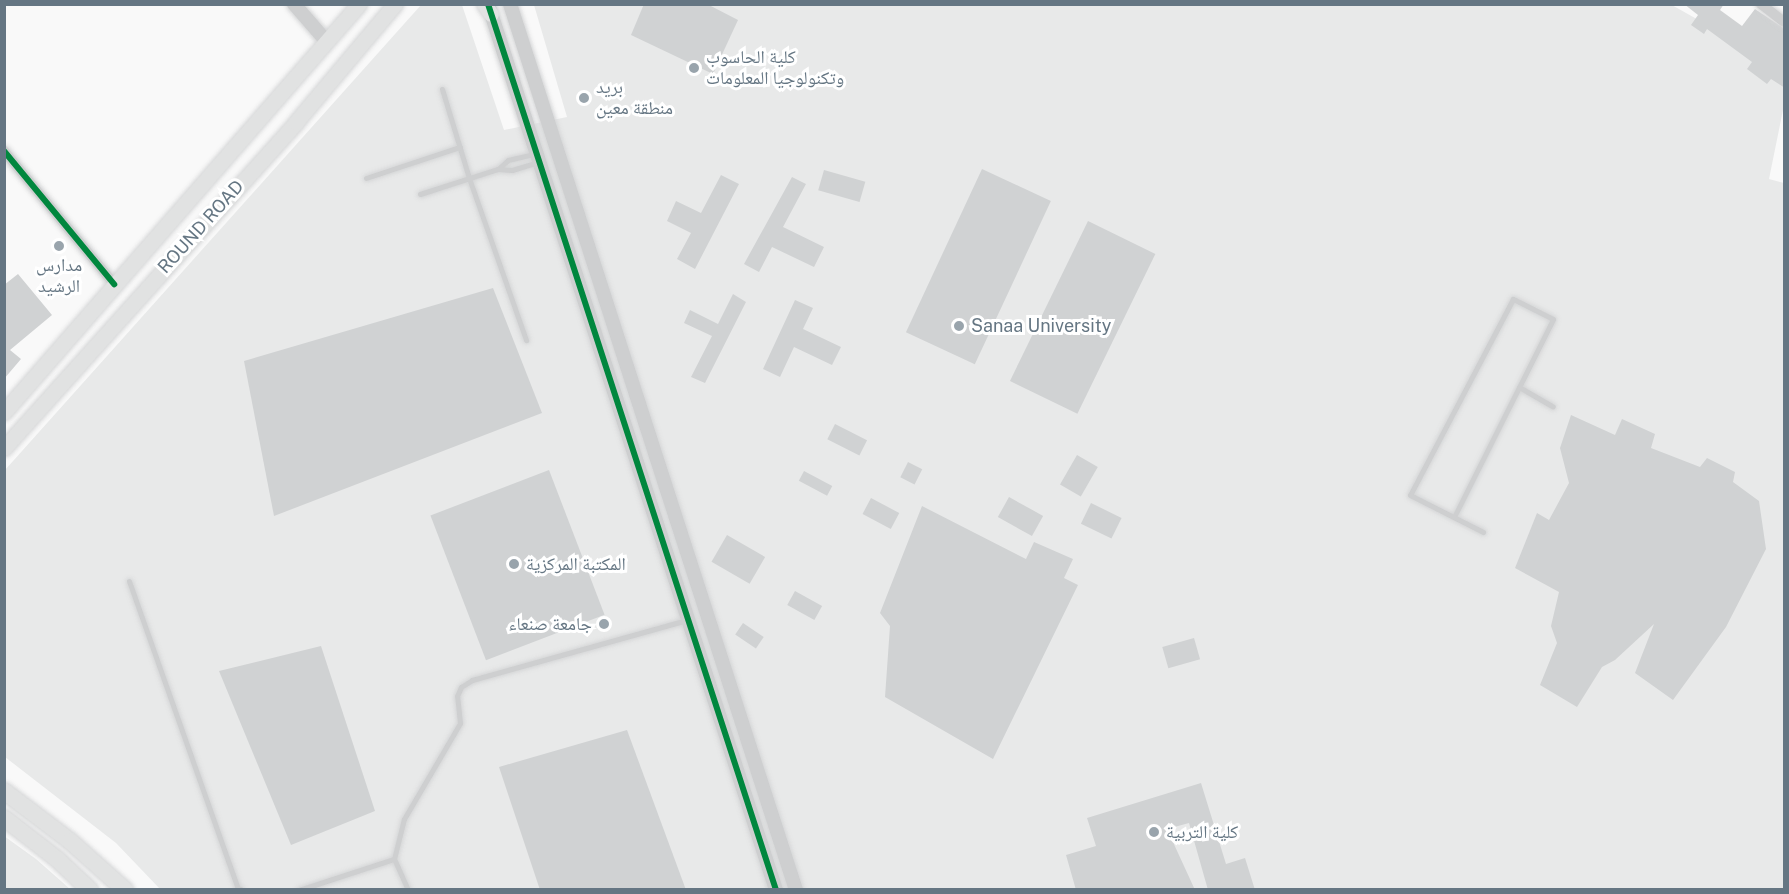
<!DOCTYPE html>
<meta charset="utf-8">
<style>
body{margin:0}
#map{position:relative;width:1789px;height:894px;overflow:hidden;background:#f9f9f9;font-family:"Public Sans","Noto Naskh Arabic",sans-serif}
div>[style]{position:absolute}
.built>*{inset:0;background:#e8e9e9}
.building>*{inset:0;background:#d0d2d3;transform-origin:0 0}
.roads{filter:drop-shadow(0 0 2px #d5d6d7) drop-shadow(0 0 2px #d5d6d7)}
.service>*{height:5px;margin:-2.5px;padding:0 2.5px;transform-origin:2.5px;border-radius:2.5px;background:#cecfd0}
.minor>*{height:10px;margin:-5px;padding:0 5px;transform-origin:5px;border-radius:5px;background:#cecfd0}
.tertiary>*{height:14px;margin:-7px;padding:0 7px;transform-origin:7px;border-radius:7px;background:#cecfd0}
.secondary>*{height:15px;margin:-7.5px;padding:0 7.5px;transform-origin:7.5px;border-radius:7.5px;background:#e1e2e2}
.primary>*{height:16px;margin:-8px;padding:0 8px;transform-origin:8px;border-radius:8px;background:#e1e2e2}
.cycleway>*{height:6px;margin:-3px;padding:0 3px;transform-origin:3px;border-radius:3px;background:#00873e}
.dots>*{width:16px;height:16px;translate:-50% -50%;box-sizing:border-box;border:3px solid #fff;border-radius:50%}
span{translate:-50% -50%;white-space:nowrap;text-align:center;line-height:1.15;-webkit-text-stroke:6px #fff;paint-order:stroke}
.poi-label{font-size:18px;color:#657683}
.left{translate:0 -50%;text-align:left}
.right{translate:-100% -50%;text-align:right}
.street-label{font-size:18px;color:#657683}
.frame{position:absolute;inset:0;border:6px solid #657683;pointer-events:none}
</style>
<div id="map">
<div class="built">
<i style="clip-path:polygon(1670px 4px,1784px 68px,1784px 105px,1769px 179px,1784px 183px,1784px 889px,160px 889px,116px 843px,5px 757px,5px 470px,421px 5px,462px 5px,504px 130px,567px 117px,534px 5px)"></i>
<i style="clip-path:polygon(4px 836px,36px 859px,70px 889px,5px 889px)"></i>
</div>
<div class="building">
<i style="clip-path:polygon(644px 4px,707px 4px,738px 20px,713px 74px,631px 35px)"></i>
<i style="clip-path:polygon(1684px 4px,1724px 4px,1720px 10px,1742px 26px,1755px 9px,1785px 29px,1785px 88px,1771px 79px,1767px 84px,1747px 69px,1752px 62px,1707px 29px,1704px 34px,1691px 25px,1698px 15px)"></i>
<i style="left:982px;top:169px;width:76px;height:180px;rotate:25deg"></i>
<i style="left:824px;top:170px;width:43px;height:21px;rotate:16deg"></i>
<i style="clip-path:polygon(721px 175px,739px 184px,695px 269px,677px 259px,691px 233px,667px 221px,676px 201px,701px 213px)"></i>
<i style="clip-path:polygon(792px 177px,806px 184px,783px 227px,824px 247px,814px 267px,772px 247px,759px 272px,744px 264px)"></i>
<i style="left:1088px;top:221px;width:75px;height:178px;rotate:26deg"></i>
<i style="clip-path:polygon(18px 274px,52px 315px,10px 350px,21px 359px,4px 379px,4px 285px)"></i>
<i style="clip-path:polygon(493px 288px,542px 413px,274px 516px,244px 361px)"></i>
<i style="clip-path:polygon(733px 294px,746px 302px,705px 383px,691px 377px,712px 336px,684px 323px,690px 310px,718px 324px)"></i>
<i style="clip-path:polygon(795px 300px,813px 308px,803px 329px,841px 347px,832px 365px,794px 347px,780px 377px,763px 369px)"></i>
<i style="clip-path:polygon(1571px 415px,1615px 435px,1622px 419px,1655px 434px,1651px 448px,1700px 467px,1707px 458px,1735px 472px,1733px 482px,1759px 501px,1766px 549px,1726px 627px,1673px 700px,1635px 673px,1654px 624px,1615px 660px,1602px 667px,1577px 707px,1540px 685px,1557px 643px,1551px 626px,1559px 592px,1515px 568px,1537px 513px,1549px 520px,1569px 483px,1560px 448px)"></i>
<i style="left:835px;top:424px;width:36px;height:17px;rotate:27deg"></i>
<i style="left:1077px;top:455px;width:24px;height:34px;rotate:30deg"></i>
<i style="left:908px;top:462px;width:16px;height:17px;rotate:27deg"></i>
<i style="left:549px;top:470px;width:155px;height:127px;rotate:69deg"></i>
<i style="left:804px;top:471px;width:32px;height:11px;rotate:28deg"></i>
<i style="left:1009px;top:497px;width:39px;height:23px;rotate:29deg"></i>
<i style="left:871px;top:498px;width:32px;height:18px;rotate:28deg"></i>
<i style="left:1091px;top:503px;width:34px;height:23px;rotate:26deg"></i>
<i style="clip-path:polygon(922px 506px,1026px 559px,1034px 542px,1073px 559px,1064px 578px,1078px 585px,993px 759px,885px 697px,890px 626px,880px 613px)"></i>
<i style="left:727px;top:535px;width:44px;height:31px;rotate:30deg"></i>
<i style="left:795px;top:591px;width:31px;height:16px;rotate:29deg"></i>
<i style="left:743px;top:623px;width:25px;height:14px;rotate:34deg"></i>
<i style="left:1194px;top:638px;width:22px;height:33px;rotate:74deg"></i>
<i style="clip-path:polygon(321px 646px,375px 811px,291px 845px,219px 671px)"></i>
<i style="clip-path:polygon(627px 730px,686px 890px,540px 890px,499px 767px)"></i>
<i style="clip-path:polygon(1201px 783px,1226px 864px,1245px 858px,1255px 890px,1208px 890px,1189px 823px,1167px 829px,1195px 890px,1076px 890px,1066px 855px,1096px 846px,1087px 818px)"></i>
</div>
<div class="roads">
<div class="service">
<i style="left:442px;top:89px;width:93px;rotate:73.1deg"></i>
<i style="left:469px;top:178px;width:172px;rotate:70.6deg"></i>
<i style="left:498px;top:169px;width:13px;rotate:-42deg"></i>
<i style="left:508px;top:160px;width:27px;rotate:-13deg"></i>
<i style="left:366px;top:178px;width:99px;rotate:-18.3deg"></i>
<i style="left:420px;top:194px;width:82px;rotate:-17.8deg"></i>
<i style="left:498px;top:169px;width:14px;rotate:4deg"></i>
<i style="left:512px;top:170px;width:28px;rotate:-17deg"></i>
<i style="left:1519px;top:387px;width:39px;rotate:30deg"></i>
<i style="left:1454px;top:517px;width:221px;rotate:-63.4deg"></i>
<i style="left:1553px;top:319px;width:45px;rotate:-153.4deg"></i>
<i style="left:1513px;top:299px;width:221px;rotate:117.7deg"></i>
<i style="left:1410px;top:495px;width:82px;rotate:26.9deg"></i>
<i style="left:129px;top:581px;width:326px;rotate:70.5deg"></i>
<i style="left:238px;top:888px;width:4px;rotate:27deg"></i>
<i style="left:299px;top:890px;width:100px;rotate:-18.1deg"></i>
<i style="left:408px;top:890px;width:34px;rotate:-114deg"></i>
<i style="left:394px;top:859px;width:41px;rotate:-76deg"></i>
<i style="left:404px;top:819px;width:111px;rotate:-59.7deg"></i>
<i style="left:460px;top:723px;width:27px;rotate:-96deg"></i>
<i style="left:457px;top:696px;width:10px;rotate:-66deg"></i>
<i style="left:461px;top:687px;width:13px;rotate:-32deg"></i>
<i style="left:472px;top:680px;width:223px;rotate:-15.6deg"></i>
</div>
<div class="minor">
<i style="left:1761px;top:4px;width:29px;rotate:38deg"></i>
<i style="left:4px;top:151px;width:173px;rotate:50.4deg"></i>
</div>
<div class="tertiary">
<i style="left:294px;top:4px;width:50px;rotate:49deg"></i>
<i style="left:488px;top:4px;width:932px;rotate:71.99deg"></i>
<i style="left:510px;top:4px;width:931px;rotate:72.11deg"></i>
</div>
<div class="secondary">
<i style="left:484px;top:4px;width:12px;rotate:55deg"></i>
<i style="left:4px;top:412px;width:541px;rotate:-48.97deg"></i>
<i style="left:4px;top:448px;width:438px;rotate:-48.1deg"></i>
<i style="left:296px;top:122px;width:154px;rotate:-50deg"></i>
</div>
<div class="primary">
<i style="left:4px;top:791px;width:83px;rotate:37.1deg"></i>
<i style="left:70px;top:841px;width:74px;rotate:41.7deg"></i>
<i style="left:4px;top:818px;width:67px;rotate:37.7deg"></i>
<i style="left:57px;top:859px;width:45px;rotate:43.2deg"></i>
</div>
</div>
<div class="cycleway">
<i style="left:488px;top:4px;width:932px;rotate:71.99deg"></i>
<i style="left:4px;top:151px;width:173px;rotate:50.4deg"></i>
</div>
<div class="dots">
<i style="left:694px;top:68px;background:#99a4ac"></i>
<i style="left:584px;top:98px;background:#99a4ac"></i>
<i style="left:59px;top:246px;background:#99a4ac"></i>
<i style="left:959px;top:326px;background:#99a4ac"></i>
<i style="left:514px;top:564px;background:#99a4ac"></i>
<i style="left:604px;top:624px;background:#99a4ac"></i>
<i style="left:1154px;top:832px;background:#99a4ac"></i>
</div>
<div class="poi-label">
<span class="left" style="left:706px;top:68px">كلية الحاسوب<br>وتكنولوجيا المعلومات</span>
<span class="left" style="left:596px;top:98px">بريد<br>منطقة معين</span>
<span style="left:59px;top:276px">مدارس<br>الرشيد</span>
<span class="left" style="left:971px;top:326px">Sanaa University</span>
<span class="left" style="left:526px;top:564px">المكتبة المركزية</span>
<span class="right" style="left:592px;top:624px">جامعة صنعاء</span>
<span class="left" style="left:1166px;top:832px">كلية التربية</span>
</div>
<div class="street-label">
<span style="left:201px;top:227px;rotate:-48deg">ROUND ROAD</span>
</div>
<div class="frame"></div>
</div>
